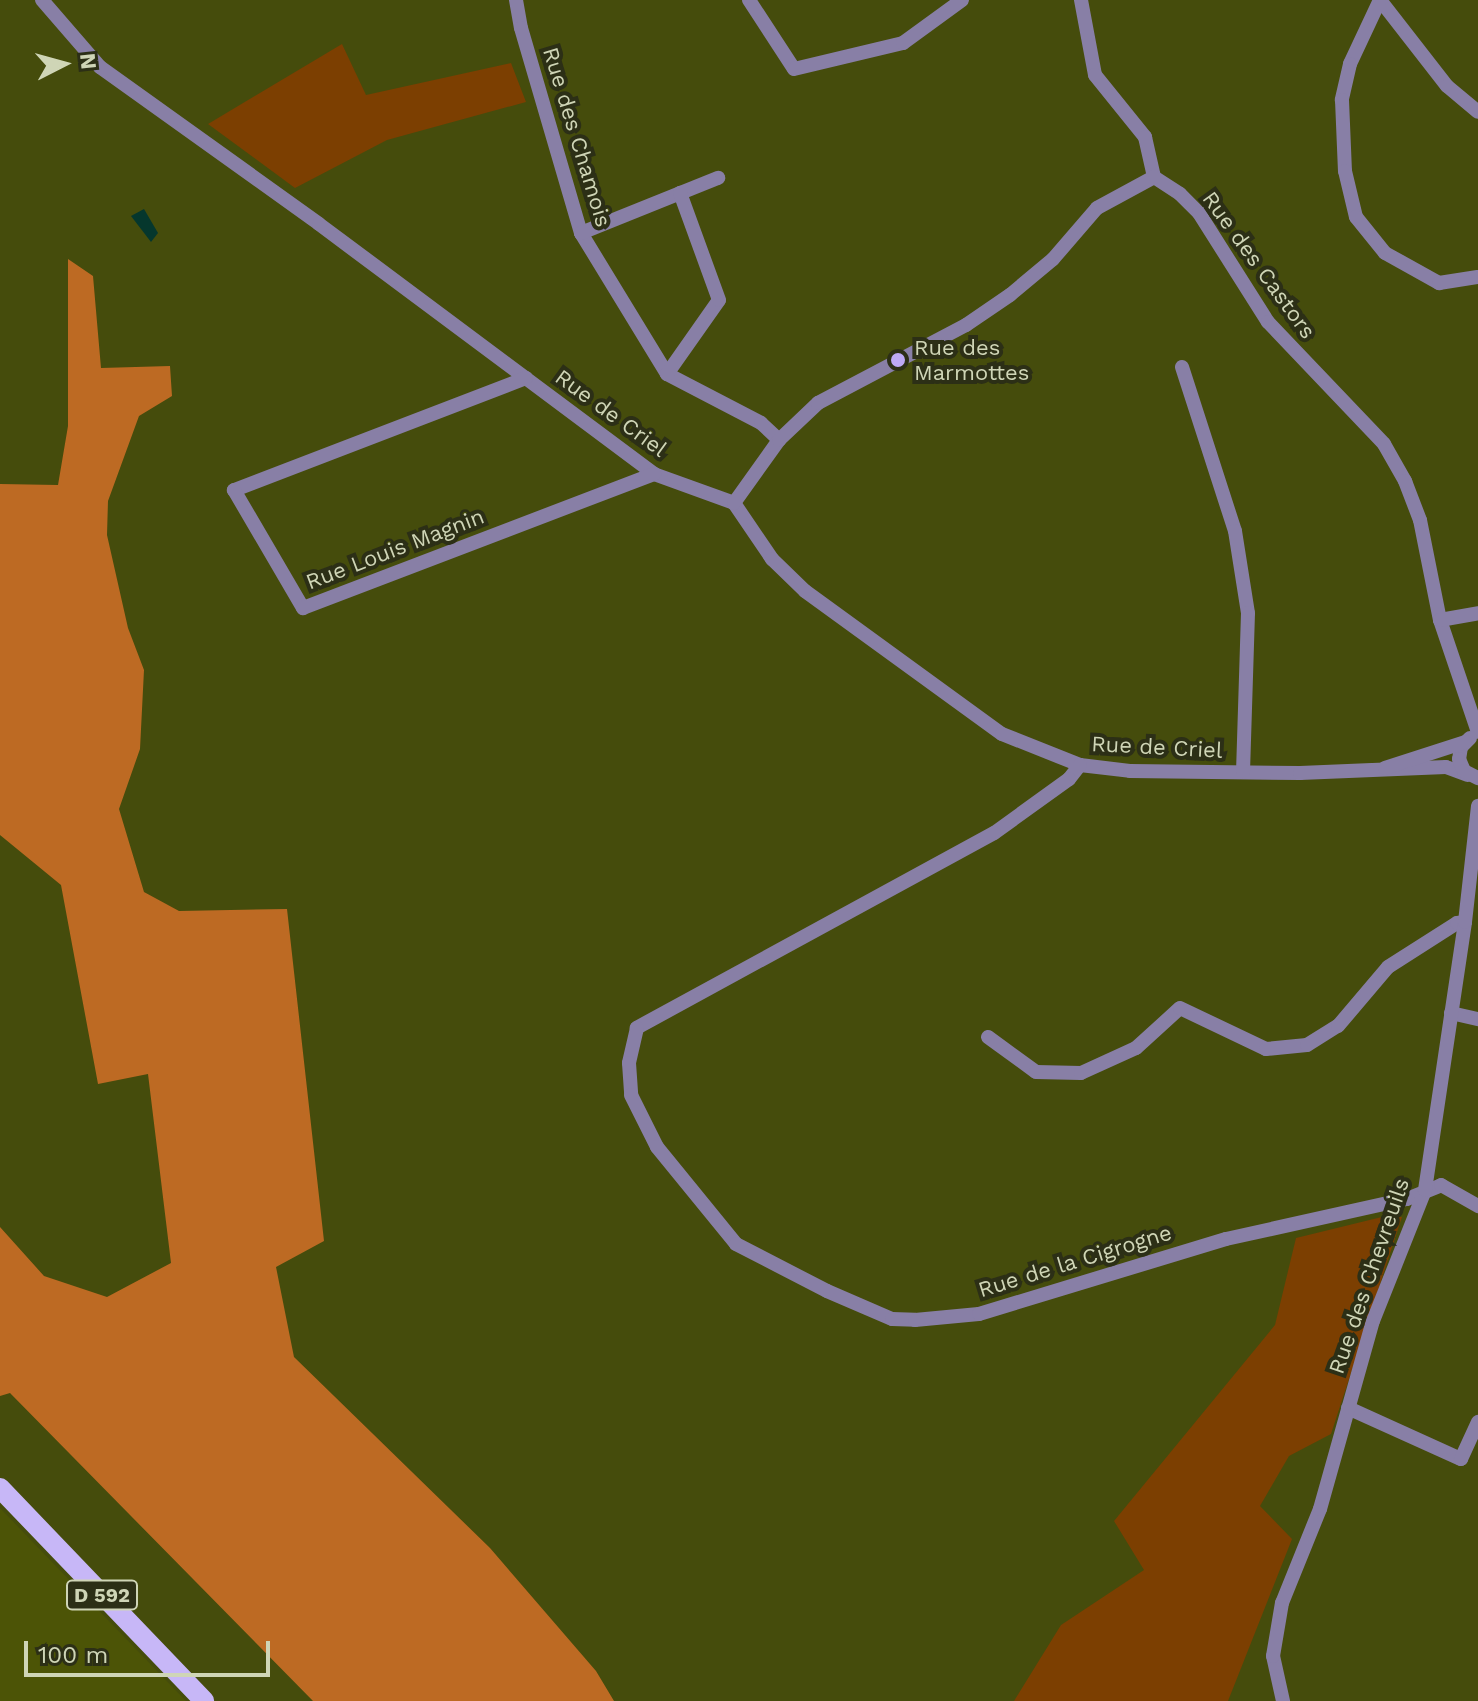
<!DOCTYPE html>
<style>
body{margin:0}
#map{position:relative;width:1478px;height:1701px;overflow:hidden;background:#454c0c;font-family:"Work Sans",sans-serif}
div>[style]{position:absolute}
.built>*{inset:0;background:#4c5406}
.green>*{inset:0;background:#7c3f01}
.forest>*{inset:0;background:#bd6a23}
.water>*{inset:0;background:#05372d}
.minor>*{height:14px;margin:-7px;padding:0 7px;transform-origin:7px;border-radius:7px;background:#887fa6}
.major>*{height:20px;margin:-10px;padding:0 10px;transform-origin:10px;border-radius:10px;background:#c7b7f7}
.dots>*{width:22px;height:22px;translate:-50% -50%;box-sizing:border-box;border:4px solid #2c2f16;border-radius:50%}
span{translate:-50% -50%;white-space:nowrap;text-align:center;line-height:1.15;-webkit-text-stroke:8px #2c2f16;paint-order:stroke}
.shield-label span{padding:2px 6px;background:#2c2f16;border:2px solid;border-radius:6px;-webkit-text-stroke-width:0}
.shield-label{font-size:20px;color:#cfd5b6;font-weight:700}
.street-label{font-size:22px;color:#cfd5b6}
.poi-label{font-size:22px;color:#cfd5b6}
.left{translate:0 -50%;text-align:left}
.north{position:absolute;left:24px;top:24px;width:80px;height:80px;-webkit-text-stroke:6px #2c2f16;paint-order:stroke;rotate:84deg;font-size:22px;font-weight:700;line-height:32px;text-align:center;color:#cfd5b6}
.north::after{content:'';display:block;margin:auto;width:28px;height:36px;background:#cfd5b6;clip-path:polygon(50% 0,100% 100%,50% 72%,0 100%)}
.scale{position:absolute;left:24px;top:1641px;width:246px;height:36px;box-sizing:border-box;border:4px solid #cfd5b6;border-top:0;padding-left:10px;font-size:24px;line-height:28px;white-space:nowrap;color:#cfd5b6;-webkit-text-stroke:6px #2c2f16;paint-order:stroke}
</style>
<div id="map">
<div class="built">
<i style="clip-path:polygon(0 1508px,186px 1701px,0 1701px)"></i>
</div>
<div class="green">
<i style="clip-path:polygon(342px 44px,366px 95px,511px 63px,526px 102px,387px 140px,295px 188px,208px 124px)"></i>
<i style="clip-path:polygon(1390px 1215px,1402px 1217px,1331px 1434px,1289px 1456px,1260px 1506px,1292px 1539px,1228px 1701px,1014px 1701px,1061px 1625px,1144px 1570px,1114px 1521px,1275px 1325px,1296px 1238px)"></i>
</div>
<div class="forest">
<i style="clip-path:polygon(68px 259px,93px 276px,101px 368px,170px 366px,172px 396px,139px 416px,108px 501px,107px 535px,128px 628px,144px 670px,140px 749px,119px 809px,144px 892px,179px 911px,287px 909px,324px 1241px,276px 1267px,294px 1357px,490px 1548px,596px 1671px,614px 1701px,313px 1701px,10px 1393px,0 1396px,0 1227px,44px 1276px,107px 1297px,171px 1263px,148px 1074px,98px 1084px,61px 885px,0 835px,0 484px,58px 485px,68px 426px)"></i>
</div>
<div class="water">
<i style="clip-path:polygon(144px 209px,158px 233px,151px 242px,131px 216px)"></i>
</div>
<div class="minor">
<i style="left:42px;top:0;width:89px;rotate:49.1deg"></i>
<i style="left:100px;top:67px;width:269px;rotate:35.6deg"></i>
<i style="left:319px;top:224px;width:418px;rotate:36.7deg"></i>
<i style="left:654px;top:474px;width:85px;rotate:19.9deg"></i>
<i style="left:734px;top:503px;width:68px;rotate:55.8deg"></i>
<i style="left:772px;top:559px;width:46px;rotate:44.1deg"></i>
<i style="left:805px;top:591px;width:243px;rotate:36deg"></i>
<i style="left:1002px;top:734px;width:84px;rotate:21.7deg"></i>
<i style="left:1080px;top:765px;width:50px;rotate:6.8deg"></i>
<i style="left:1130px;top:771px;width:170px;rotate:0.7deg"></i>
<i style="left:1300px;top:773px;width:146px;rotate:-2.4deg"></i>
<i style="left:1446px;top:767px;width:23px;rotate:20deg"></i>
<i style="left:516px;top:0;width:28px;rotate:80deg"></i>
<i style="left:521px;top:28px;width:214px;rotate:73.7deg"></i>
<i style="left:581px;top:233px;width:165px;rotate:58.6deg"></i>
<i style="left:667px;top:374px;width:106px;rotate:27.5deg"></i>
<i style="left:761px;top:423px;width:25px;rotate:43deg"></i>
<i style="left:749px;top:0;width:82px;rotate:56.9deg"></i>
<i style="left:794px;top:69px;width:112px;rotate:-13.4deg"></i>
<i style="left:903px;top:43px;width:73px;rotate:-36.1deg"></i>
<i style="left:1081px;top:0;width:76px;rotate:79.4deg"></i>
<i style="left:1095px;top:75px;width:80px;rotate:51.1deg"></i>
<i style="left:1145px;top:137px;width:41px;rotate:77.3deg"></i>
<i style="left:1154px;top:177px;width:31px;rotate:33deg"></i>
<i style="left:1180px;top:194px;width:27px;rotate:45deg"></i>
<i style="left:1199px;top:213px;width:129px;rotate:57.7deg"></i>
<i style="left:1268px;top:322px;width:168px;rotate:46.4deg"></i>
<i style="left:1384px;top:444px;width:43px;rotate:60.4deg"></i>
<i style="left:1405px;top:481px;width:42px;rotate:69deg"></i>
<i style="left:1420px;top:520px;width:102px;rotate:78.7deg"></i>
<i style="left:1440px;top:620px;width:118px;rotate:71.3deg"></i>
<i style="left:1380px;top:0;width:109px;rotate:52.1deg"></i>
<i style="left:1447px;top:86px;width:40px;rotate:40deg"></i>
<i style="left:1379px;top:2px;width:68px;rotate:115.1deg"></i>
<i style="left:1350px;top:64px;width:37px;rotate:103deg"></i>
<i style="left:1342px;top:100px;width:71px;rotate:87.6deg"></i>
<i style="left:1345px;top:171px;width:47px;rotate:76.6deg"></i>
<i style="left:1356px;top:217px;width:46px;rotate:51.1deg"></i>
<i style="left:1385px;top:253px;width:62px;rotate:29.1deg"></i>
<i style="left:1439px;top:283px;width:39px;rotate:-9deg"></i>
<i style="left:581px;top:233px;width:148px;rotate:-21.9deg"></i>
<i style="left:1182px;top:367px;width:172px;rotate:72.1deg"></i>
<i style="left:1235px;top:531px;width:83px;rotate:81deg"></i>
<i style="left:1248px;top:613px;width:159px;rotate:91.8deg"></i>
<i style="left:667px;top:374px;width:90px;rotate:-54.9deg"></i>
<i style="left:719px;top:300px;width:114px;rotate:-110deg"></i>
<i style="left:526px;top:378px;width:313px;rotate:159deg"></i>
<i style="left:234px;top:490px;width:137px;rotate:59.7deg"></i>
<i style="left:303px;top:608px;width:376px;rotate:-20.9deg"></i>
<i style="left:734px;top:503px;width:77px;rotate:-54.5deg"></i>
<i style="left:779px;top:440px;width:54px;rotate:-43.5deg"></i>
<i style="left:818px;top:403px;width:167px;rotate:-27.8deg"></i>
<i style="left:966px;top:325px;width:53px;rotate:-34.3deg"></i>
<i style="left:1010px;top:295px;width:56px;rotate:-39.9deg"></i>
<i style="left:1053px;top:259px;width:67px;rotate:-49.2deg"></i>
<i style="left:1097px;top:208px;width:65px;rotate:-28.5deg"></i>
<i style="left:1440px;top:620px;width:39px;rotate:-10deg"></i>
<i style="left:1470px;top:738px;width:13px;rotate:135deg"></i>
<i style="left:1461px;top:747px;width:12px;rotate:99deg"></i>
<i style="left:1459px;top:759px;width:13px;rotate:67deg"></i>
<i style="left:1464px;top:771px;width:16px;rotate:27deg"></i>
<i style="left:1080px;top:765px;width:18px;rotate:128deg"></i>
<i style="left:1069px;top:779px;width:92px;rotate:144.2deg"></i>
<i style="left:994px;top:833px;width:407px;rotate:151.4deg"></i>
<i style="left:637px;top:1028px;width:36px;rotate:103deg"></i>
<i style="left:629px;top:1063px;width:32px;rotate:86deg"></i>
<i style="left:631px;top:1095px;width:58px;rotate:63.4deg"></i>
<i style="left:657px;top:1147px;width:125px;rotate:50.8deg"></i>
<i style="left:736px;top:1244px;width:102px;rotate:27.3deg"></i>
<i style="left:827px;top:1291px;width:71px;rotate:23.3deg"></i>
<i style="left:892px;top:1319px;width:23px;rotate:2deg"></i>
<i style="left:915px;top:1320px;width:64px;rotate:-5.4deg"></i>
<i style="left:979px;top:1314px;width:258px;rotate:-16.9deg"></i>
<i style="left:1226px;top:1239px;width:185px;rotate:-12.5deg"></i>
<i style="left:1407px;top:1199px;width:37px;rotate:-22deg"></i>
<i style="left:1441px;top:1185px;width:43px;rotate:29.6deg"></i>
<i style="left:1385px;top:768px;width:84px;rotate:-18deg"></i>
<i style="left:1451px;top:1013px;width:28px;rotate:13deg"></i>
<i style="left:988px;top:1037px;width:59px;rotate:36.1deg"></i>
<i style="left:1036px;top:1072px;width:45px;rotate:1.3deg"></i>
<i style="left:1081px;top:1073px;width:60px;rotate:-24.4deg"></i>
<i style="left:1136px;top:1048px;width:59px;rotate:-42.3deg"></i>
<i style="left:1180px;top:1008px;width:95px;rotate:25.5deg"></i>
<i style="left:1266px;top:1049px;width:41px;rotate:-5.6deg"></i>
<i style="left:1307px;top:1045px;width:36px;rotate:-32deg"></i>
<i style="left:1338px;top:1026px;width:77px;rotate:-49.7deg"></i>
<i style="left:1388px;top:967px;width:82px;rotate:-32.5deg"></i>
<i style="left:1457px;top:923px;width:8px;rotate:-7deg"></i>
<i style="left:1348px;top:1408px;width:124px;rotate:24.3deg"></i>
<i style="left:1461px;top:1459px;width:41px;rotate:-65.3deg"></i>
<i style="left:1283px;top:1701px;width:46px;rotate:-102.5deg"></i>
<i style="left:1273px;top:1656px;width:54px;rotate:-80.4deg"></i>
<i style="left:1282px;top:1603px;width:101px;rotate:-68deg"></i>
<i style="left:1320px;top:1509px;width:195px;rotate:-74.3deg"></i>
<i style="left:1373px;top:1321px;width:141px;rotate:-68.3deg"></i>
<i style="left:1425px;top:1190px;width:271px;rotate:-81.5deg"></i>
<i style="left:1465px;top:922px;width:117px;rotate:-83.6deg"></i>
</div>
<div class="major">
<i style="left:0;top:1488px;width:295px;rotate:46.2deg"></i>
</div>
<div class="dots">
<i style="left:898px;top:360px;background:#bda9f5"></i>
</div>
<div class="shield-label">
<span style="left:102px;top:1595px">D 592</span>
</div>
<div class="street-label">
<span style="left:577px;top:137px;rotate:73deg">Rue des Chamois</span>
<span style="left:1259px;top:265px;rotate:54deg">Rue des Castors</span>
<span style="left:611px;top:413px;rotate:36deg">Rue de Criel</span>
<span style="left:395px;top:549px;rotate:-21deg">Rue Louis Magnin</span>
<span style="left:1157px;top:747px;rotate:3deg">Rue de Criel</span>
<span style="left:1075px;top:1261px;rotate:-17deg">Rue de la Cigrogne</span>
<span style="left:1369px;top:1276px;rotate:-71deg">Rue des Chevreuils</span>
</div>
<div class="poi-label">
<span class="left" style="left:914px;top:360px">Rue des<br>Marmottes</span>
</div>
<div class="north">N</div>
<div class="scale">100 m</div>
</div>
